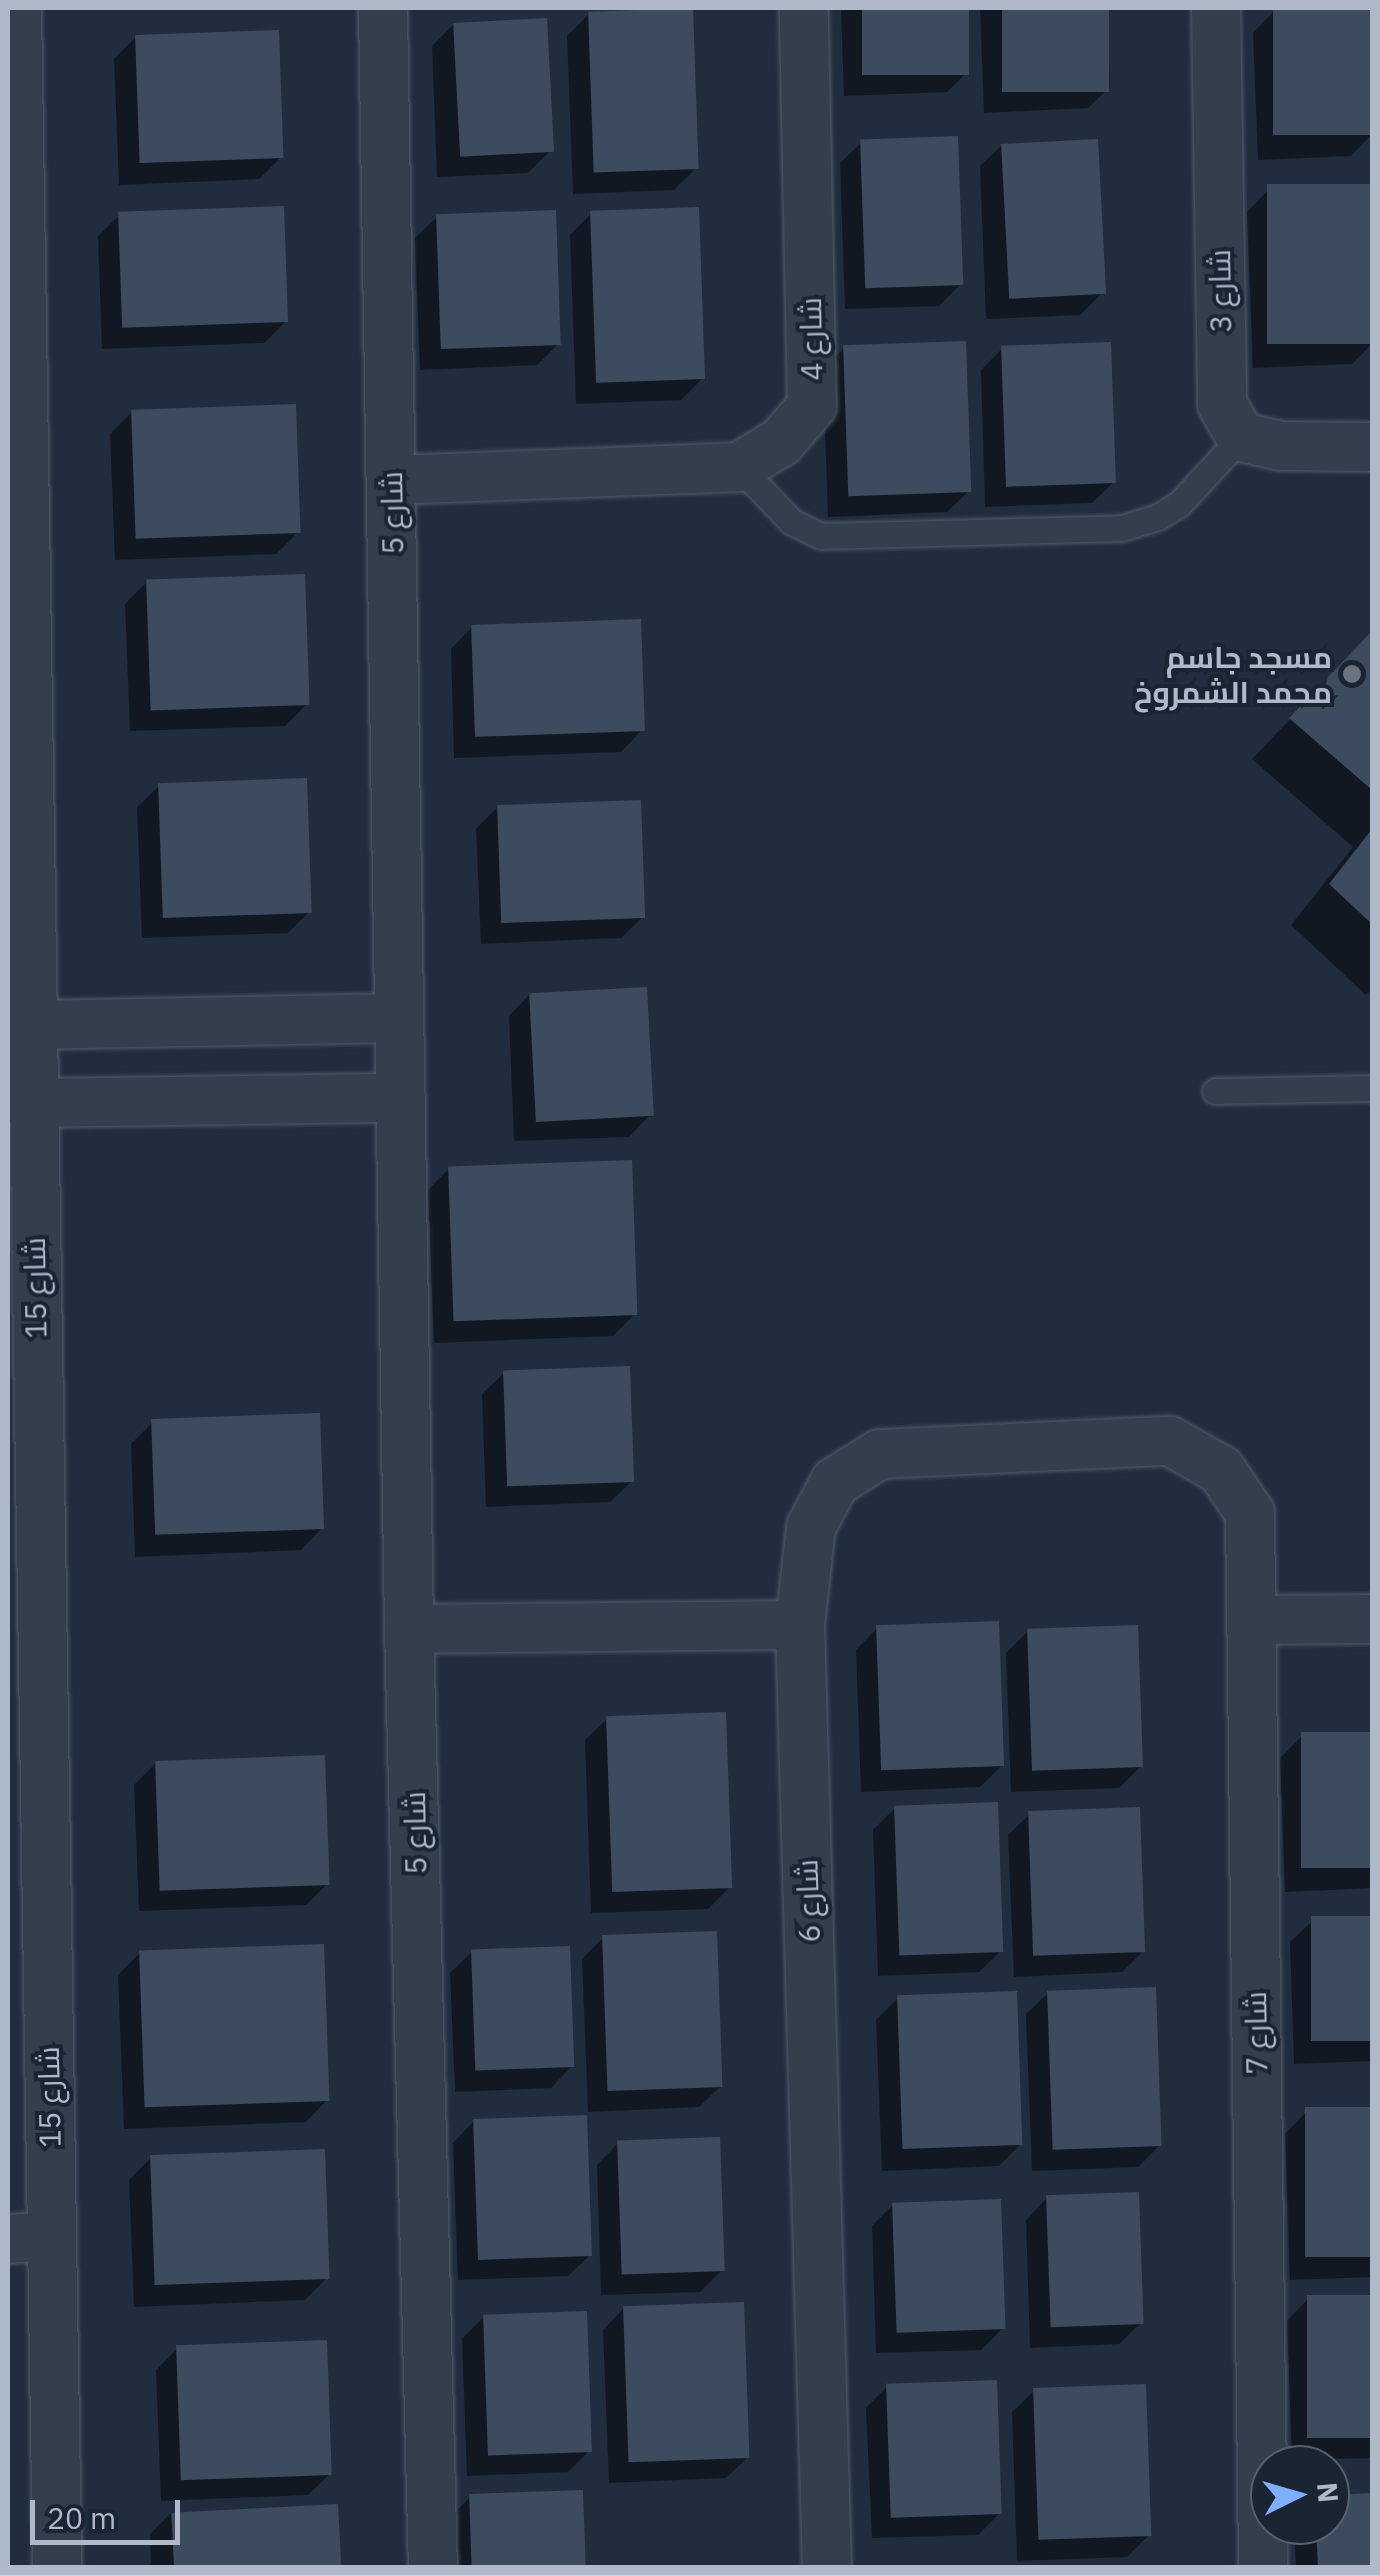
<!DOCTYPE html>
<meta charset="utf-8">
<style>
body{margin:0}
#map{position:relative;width:1380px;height:2575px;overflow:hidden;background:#202d3e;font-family:"IBM Plex Sans",Cairo,sans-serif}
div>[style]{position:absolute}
.shadow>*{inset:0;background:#0007}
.building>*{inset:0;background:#3c4b5e;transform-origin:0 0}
.roads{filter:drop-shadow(0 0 2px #535c6c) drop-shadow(0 0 2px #535c6c)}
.service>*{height:25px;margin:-12.5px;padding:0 12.5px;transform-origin:12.5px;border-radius:12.5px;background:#343f4e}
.minor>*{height:48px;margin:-24px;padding:0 24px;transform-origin:24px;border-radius:24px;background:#343f4e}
.dots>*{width:28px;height:28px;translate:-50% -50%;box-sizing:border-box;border:5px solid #1a2433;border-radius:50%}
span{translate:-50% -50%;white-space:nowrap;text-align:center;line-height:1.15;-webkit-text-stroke:8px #1a2433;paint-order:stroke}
.street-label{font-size:30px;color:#b0b9ca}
.poi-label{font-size:30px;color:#b0b9ca;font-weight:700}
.right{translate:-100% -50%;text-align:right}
.frame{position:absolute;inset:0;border:10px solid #b0b9ca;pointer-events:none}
.north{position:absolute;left:1250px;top:2445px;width:100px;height:100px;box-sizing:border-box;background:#1a2433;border:2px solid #56606f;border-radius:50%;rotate:85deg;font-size:28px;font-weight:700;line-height:40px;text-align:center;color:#b0b9ca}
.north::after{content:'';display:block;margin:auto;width:35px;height:45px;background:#80afff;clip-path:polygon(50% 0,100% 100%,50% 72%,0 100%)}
.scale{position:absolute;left:30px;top:2500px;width:150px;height:45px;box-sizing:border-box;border:5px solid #b0b9ca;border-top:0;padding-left:12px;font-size:30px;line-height:35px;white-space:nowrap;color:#b0b9ca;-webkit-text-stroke:8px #1a2433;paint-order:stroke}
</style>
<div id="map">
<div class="shadow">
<i style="clip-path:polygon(841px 8px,966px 8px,969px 70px,947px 92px,844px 96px)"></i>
<i style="clip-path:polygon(980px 8px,1107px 8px,1110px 87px,1088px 108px,984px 113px)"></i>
<i style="clip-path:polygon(1368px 8px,1372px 134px,1351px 156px,1258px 160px,1253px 33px,1274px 11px)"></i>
<i style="clip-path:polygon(589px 14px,696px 168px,674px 190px,573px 194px,567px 36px)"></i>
<i style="clip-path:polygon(454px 24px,550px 151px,528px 173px,437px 177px,432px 46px)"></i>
<i style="clip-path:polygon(136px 37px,281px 157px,259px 179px,119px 185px,114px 59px)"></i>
<i style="clip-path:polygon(862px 142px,961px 284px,939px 306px,845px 309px,840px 163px)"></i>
<i style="clip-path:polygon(1002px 145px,1102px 293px,1080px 315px,986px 319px,980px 166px)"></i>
<i style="clip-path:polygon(1368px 186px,1372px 344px,1352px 364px,1253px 368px,1247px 212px,1268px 190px)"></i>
<i style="clip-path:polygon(591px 214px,703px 378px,681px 400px,576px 404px,570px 235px)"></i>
<i style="clip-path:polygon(120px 215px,286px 321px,264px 343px,102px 349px,98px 236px)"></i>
<i style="clip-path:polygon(437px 217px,558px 344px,537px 365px,420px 370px,415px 238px)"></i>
<i style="clip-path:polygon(844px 348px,969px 491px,947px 512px,828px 517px,823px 370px)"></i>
<i style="clip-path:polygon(1002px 349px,1114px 482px,1092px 503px,985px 507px,981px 370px)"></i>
<i style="clip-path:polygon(132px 412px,298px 532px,276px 554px,115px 560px,110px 434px)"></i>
<i style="clip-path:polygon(147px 582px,307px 704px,285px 726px,130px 731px,125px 604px)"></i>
<i style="clip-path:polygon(472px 627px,642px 730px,621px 752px,454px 758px,451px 649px)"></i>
<i style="clip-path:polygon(1372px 634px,1372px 989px,1366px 995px,1291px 925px,1353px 847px,1252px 759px)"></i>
<i style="clip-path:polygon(159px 786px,309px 912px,288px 933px,142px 938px,137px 807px)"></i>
<i style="clip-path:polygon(498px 807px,643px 917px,621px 938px,481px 944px,476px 829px)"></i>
<i style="clip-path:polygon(530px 994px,650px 1115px,629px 1137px,514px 1141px,509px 1016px)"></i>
<i style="clip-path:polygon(449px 1169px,635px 1314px,613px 1336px,434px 1343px,428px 1190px)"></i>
<i style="clip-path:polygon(504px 1373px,632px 1481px,610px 1502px,486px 1507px,482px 1394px)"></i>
<i style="clip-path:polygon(153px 1422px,322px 1528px,301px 1550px,135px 1557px,131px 1444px)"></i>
<i style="clip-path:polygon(877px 1628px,1002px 1765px,980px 1787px,861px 1792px,856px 1650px)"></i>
<i style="clip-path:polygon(1028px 1631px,1141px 1766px,1119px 1788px,1011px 1792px,1006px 1653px)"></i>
<i style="clip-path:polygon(607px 1719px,730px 1887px,708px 1909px,591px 1913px,585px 1740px)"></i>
<i style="clip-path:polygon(1372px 1734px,1372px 1888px,1285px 1892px,1280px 1758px,1302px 1736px)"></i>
<i style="clip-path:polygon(156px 1763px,327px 1884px,306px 1905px,139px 1911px,134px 1785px)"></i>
<i style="clip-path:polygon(895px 1808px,1001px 1951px,979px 1972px,878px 1976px,873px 1830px)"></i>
<i style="clip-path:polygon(1030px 1814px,1143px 1951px,1122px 1972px,1014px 1977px,1008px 1835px)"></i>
<i style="clip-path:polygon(1372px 1919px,1372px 2061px,1294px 2064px,1290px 1942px,1312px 1921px)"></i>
<i style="clip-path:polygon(604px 1937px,721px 2086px,699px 2107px,588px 2112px,582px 1959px)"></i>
<i style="clip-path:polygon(472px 1952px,572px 2066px,551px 2088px,455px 2092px,450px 1973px)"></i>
<i style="clip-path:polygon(140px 1953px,327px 2100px,306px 2122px,124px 2129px,118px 1975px)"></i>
<i style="clip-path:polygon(1048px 1993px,1160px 2145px,1138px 2167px,1032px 2171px,1026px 2014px)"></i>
<i style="clip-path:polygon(898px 1998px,1021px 2144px,999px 2166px,882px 2171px,876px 2020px)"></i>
<i style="clip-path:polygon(1372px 2110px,1372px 2277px,1290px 2280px,1285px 2134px,1306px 2112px)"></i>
<i style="clip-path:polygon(474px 2121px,590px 2255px,568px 2276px,458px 2280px,453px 2143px)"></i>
<i style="clip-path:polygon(618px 2143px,722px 2270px,700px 2292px,601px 2295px,597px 2165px)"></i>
<i style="clip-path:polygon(151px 2158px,327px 2278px,305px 2300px,134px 2307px,129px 2180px)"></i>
<i style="clip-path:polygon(1047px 2198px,1141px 2323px,1119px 2344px,1030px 2348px,1026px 2220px)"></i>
<i style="clip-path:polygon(893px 2205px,1003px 2328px,981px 2350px,876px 2353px,872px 2226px)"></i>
<i style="clip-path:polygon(1372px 2297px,1372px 2458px,1292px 2460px,1287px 2321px,1308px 2299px)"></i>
<i style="clip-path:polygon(624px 2308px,748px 2457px,726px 2478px,609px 2483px,603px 2330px)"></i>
<i style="clip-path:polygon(484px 2317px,589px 2451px,568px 2472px,467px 2476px,462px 2339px)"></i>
<i style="clip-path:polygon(178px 2348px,330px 2474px,308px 2495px,161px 2501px,156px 2370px)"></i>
<i style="clip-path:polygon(888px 2386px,1000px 2513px,978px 2535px,872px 2538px,866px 2408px)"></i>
<i style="clip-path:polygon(1034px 2391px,1149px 2535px,1127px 2557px,1017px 2561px,1012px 2412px)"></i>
<i style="clip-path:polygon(1372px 2496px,1372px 2568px,1296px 2568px,1294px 2525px,1330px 2525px,1330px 2497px)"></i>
<i style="clip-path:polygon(470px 2497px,583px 2568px,450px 2568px,449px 2519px)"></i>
<i style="clip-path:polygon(172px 2512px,338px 2568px,151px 2568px,150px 2534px)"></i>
</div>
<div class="building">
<i style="left:693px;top:8px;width:161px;height:105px;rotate:88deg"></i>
<i style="left:862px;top:8px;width:107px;height:67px"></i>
<i style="left:1002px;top:8px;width:107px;height:84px"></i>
<i style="left:1371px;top:8px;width:127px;height:98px;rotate:90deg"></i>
<i style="left:547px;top:18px;width:134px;height:94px;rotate:87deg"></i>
<i style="left:279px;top:30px;width:128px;height:144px;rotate:88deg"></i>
<i style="left:958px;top:136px;width:149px;height:98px;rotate:88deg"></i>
<i style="left:1098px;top:139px;width:155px;height:97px;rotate:87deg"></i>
<i style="left:1371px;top:184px;width:160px;height:104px;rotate:90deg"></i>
<i style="left:284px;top:206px;width:116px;height:166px;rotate:88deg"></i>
<i style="left:699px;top:207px;width:172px;height:109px;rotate:88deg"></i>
<i style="left:556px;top:210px;width:135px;height:120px;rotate:88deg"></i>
<i style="left:966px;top:341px;width:151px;height:123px;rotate:88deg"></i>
<i style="left:1111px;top:342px;width:141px;height:110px;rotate:88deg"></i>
<i style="left:296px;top:404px;width:129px;height:165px;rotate:88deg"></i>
<i style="left:305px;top:574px;width:131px;height:159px;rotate:88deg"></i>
<i style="left:641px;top:619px;width:112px;height:170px;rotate:88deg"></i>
<i style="clip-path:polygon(1372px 631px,1372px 790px,1289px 718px)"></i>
<i style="left:307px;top:778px;width:135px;height:149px;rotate:88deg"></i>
<i style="left:641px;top:800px;width:118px;height:144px;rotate:88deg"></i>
<i style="clip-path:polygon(1372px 829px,1372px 924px,1329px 884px)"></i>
<i style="left:647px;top:987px;width:129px;height:118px;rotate:87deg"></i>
<i style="left:632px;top:1160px;width:155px;height:184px;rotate:88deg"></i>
<i style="left:630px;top:1366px;width:116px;height:127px;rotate:88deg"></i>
<i style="left:320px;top:1413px;width:116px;height:169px;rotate:88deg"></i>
<i style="left:999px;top:1621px;width:145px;height:123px;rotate:88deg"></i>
<i style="left:1138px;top:1625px;width:142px;height:111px;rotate:88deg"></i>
<i style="left:726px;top:1712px;width:176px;height:120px;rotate:88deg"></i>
<i style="left:1372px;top:1732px;width:136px;height:71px;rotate:90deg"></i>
<i style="left:325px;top:1755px;width:130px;height:170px;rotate:88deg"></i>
<i style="left:998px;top:1802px;width:150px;height:104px;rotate:88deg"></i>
<i style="left:1140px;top:1807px;width:145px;height:112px;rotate:88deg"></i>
<i style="left:1372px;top:1916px;width:125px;height:61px;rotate:90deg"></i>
<i style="left:717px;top:1931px;width:156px;height:115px;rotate:88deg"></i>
<i style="left:324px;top:1944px;width:157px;height:185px;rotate:88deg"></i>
<i style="left:570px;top:1946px;width:121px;height:99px;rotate:88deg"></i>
<i style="left:1156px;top:1987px;width:159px;height:109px;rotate:88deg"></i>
<i style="left:1017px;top:1991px;width:154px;height:120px;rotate:88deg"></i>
<i style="left:1372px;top:2107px;width:150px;height:67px;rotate:90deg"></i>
<i style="left:587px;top:2115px;width:141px;height:114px;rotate:88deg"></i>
<i style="left:720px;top:2137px;width:134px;height:103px;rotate:88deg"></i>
<i style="left:325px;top:2149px;width:130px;height:175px;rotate:88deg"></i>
<i style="left:1139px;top:2192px;width:132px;height:93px;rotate:88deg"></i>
<i style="left:1001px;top:2199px;width:130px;height:109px;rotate:88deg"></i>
<i style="left:1372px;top:2295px;width:143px;height:65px;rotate:90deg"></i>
<i style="left:744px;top:2302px;width:156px;height:121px;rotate:88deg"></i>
<i style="left:587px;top:2311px;width:141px;height:104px;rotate:88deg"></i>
<i style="left:327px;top:2340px;width:135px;height:151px;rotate:88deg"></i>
<i style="left:997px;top:2380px;width:134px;height:111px;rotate:88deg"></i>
<i style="left:1146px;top:2384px;width:152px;height:113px;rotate:88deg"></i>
<i style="left:583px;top:2490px;width:78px;height:114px;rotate:88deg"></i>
<i style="clip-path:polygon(1372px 2493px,1372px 2568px,1318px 2568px,1316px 2525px,1330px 2525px,1330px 2495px)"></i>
<i style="left:338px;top:2504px;width:64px;height:167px;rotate:87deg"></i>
</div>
<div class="roads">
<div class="service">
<i style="left:739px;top:467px;width:76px;rotate:46.1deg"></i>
<i style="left:792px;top:522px;width:32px;rotate:26deg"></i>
<i style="left:821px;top:536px;width:301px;rotate:-1.5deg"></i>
<i style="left:1122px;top:528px;width:38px;rotate:-17deg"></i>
<i style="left:1158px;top:517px;width:26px;rotate:-32deg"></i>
<i style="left:1180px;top:503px;width:90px;rotate:-47.3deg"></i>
<i style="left:1215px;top:1091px;width:157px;rotate:-1.1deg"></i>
</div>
<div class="minor">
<i style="left:17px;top:8px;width:2560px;rotate:89.1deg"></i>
<i style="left:383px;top:8px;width:1621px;rotate:89.08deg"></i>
<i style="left:409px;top:1629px;width:939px;rotate:88.54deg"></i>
<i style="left:1216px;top:8px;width:396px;rotate:89.1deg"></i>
<i style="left:1222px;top:404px;width:38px;rotate:60deg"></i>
<i style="left:1241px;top:437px;width:41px;rotate:12.7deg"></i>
<i style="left:1281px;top:446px;width:91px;rotate:0.6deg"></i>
<i style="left:392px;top:480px;width:347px;rotate:-2.1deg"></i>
<i style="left:739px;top:467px;width:49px;rotate:-30.8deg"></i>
<i style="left:781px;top:442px;width:48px;rotate:-49.3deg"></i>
<i style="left:812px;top:406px;width:398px;rotate:-91.2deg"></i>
<i style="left:8px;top:1035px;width:25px;rotate:-23deg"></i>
<i style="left:31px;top:1025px;width:368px;rotate:-1.1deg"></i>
<i style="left:8px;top:1097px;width:25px;rotate:14deg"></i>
<i style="left:32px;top:1103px;width:369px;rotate:-0.8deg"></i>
<i style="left:1251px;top:1620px;width:121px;rotate:-0.5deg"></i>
<i style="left:409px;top:1629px;width:391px;rotate:-0.6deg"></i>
<i style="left:8px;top:2239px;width:43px;rotate:-4deg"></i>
<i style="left:827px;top:2568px;width:943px;rotate:-91.64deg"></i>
<i style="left:800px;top:1625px;width:99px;rotate:-83.6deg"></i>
<i style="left:811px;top:1527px;width:51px;rotate:-61.9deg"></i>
<i style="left:835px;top:1482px;width:53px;rotate:-31.9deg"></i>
<i style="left:880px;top:1454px;width:290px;rotate:-2.6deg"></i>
<i style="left:1170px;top:1441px;width:59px;rotate:29.6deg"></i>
<i style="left:1221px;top:1470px;width:52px;rotate:56deg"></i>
<i style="left:1250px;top:1513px;width:1055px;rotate:89.29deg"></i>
</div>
</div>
<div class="dots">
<i style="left:1352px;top:674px;background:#6b7280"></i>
</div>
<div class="street-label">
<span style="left:1220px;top:291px;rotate:-91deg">شارع 3</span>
<span style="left:811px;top:339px;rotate:-91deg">شارع 4</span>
<span style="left:392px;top:513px;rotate:-91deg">شارع 5</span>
<span style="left:35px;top:1288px;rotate:-91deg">شارع 15</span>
<span style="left:415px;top:1833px;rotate:-91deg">شارع 5</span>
<span style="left:808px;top:1901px;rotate:-92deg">شارع 6</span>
<span style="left:1256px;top:2033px;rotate:-91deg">شارع 7</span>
<span style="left:49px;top:2097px;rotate:-91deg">شارع 15</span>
</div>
<div class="poi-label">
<span class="right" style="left:1332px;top:674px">مسجد جاسم<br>محمد الشمروخ</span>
</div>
<div class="frame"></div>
<div class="north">N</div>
<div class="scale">20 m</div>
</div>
